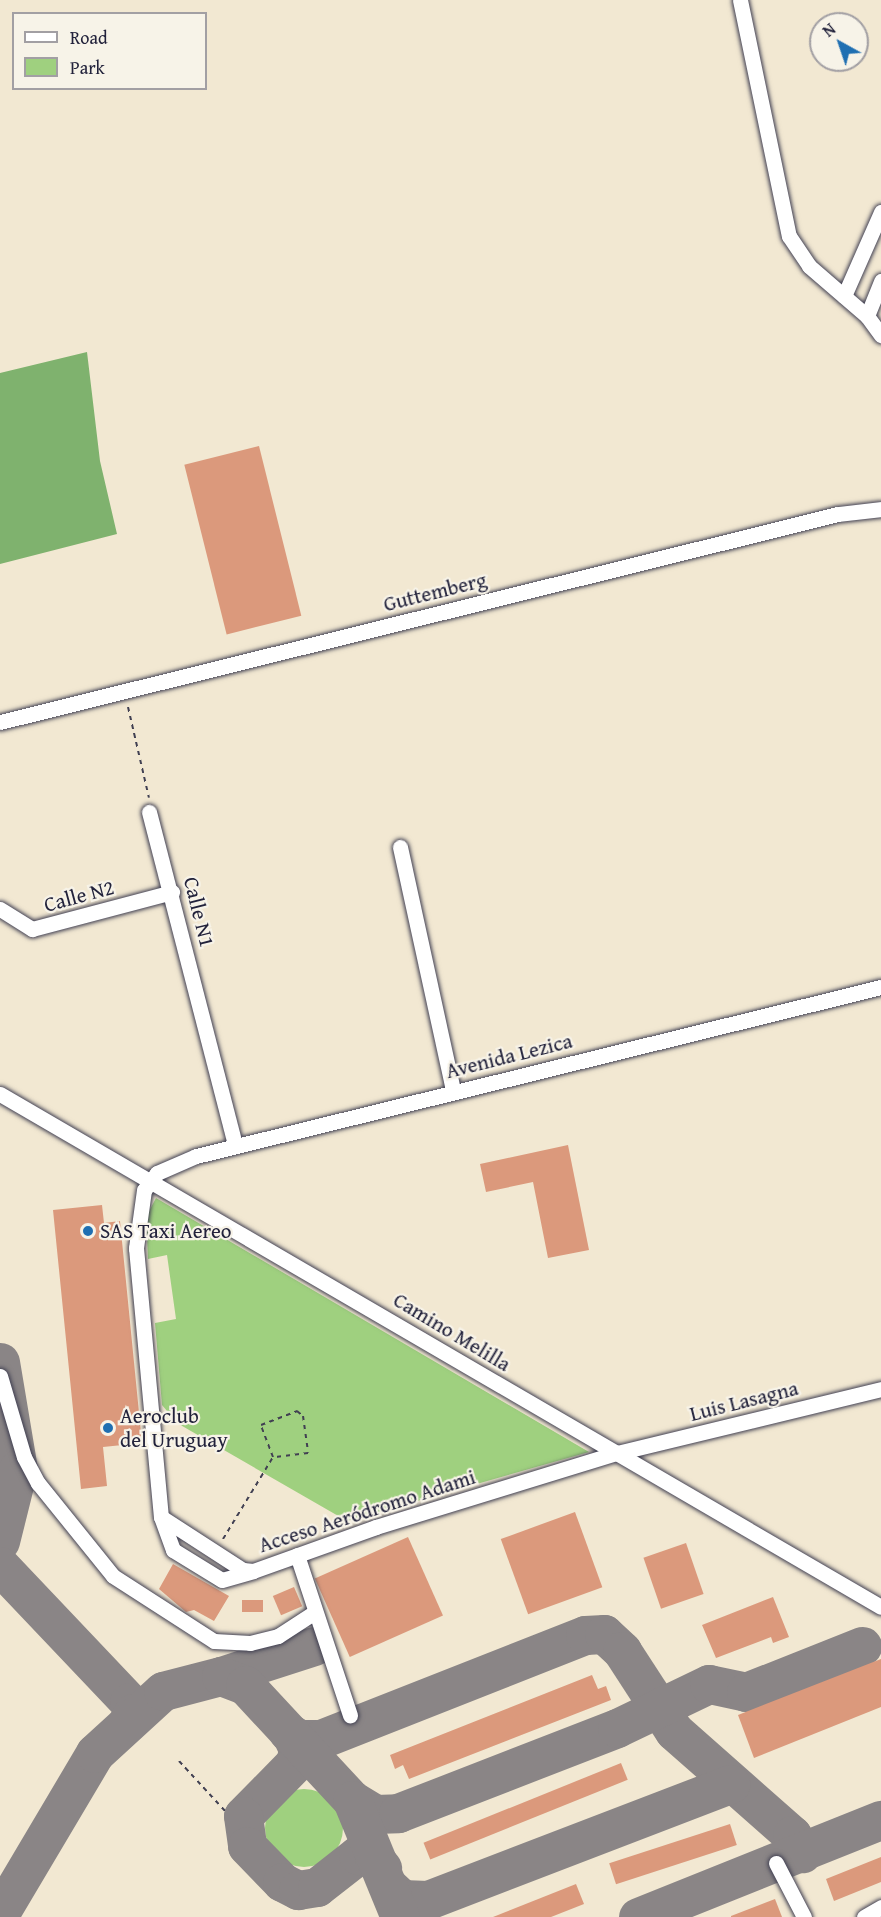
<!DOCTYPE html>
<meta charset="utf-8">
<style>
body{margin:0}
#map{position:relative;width:881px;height:1917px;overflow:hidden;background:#f2e8d2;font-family:"Gentium Book Plus",serif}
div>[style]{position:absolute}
.green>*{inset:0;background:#9fd07f}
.round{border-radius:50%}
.forest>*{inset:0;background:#7fb26e}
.taxiway>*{height:39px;margin:-19.5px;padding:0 19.5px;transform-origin:19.5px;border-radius:19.5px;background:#8a8586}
.building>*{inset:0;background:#db997c;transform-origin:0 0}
.path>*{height:2px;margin-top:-1px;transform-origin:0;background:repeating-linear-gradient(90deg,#414052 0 4.5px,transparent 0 9px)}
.roads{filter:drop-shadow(0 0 2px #414052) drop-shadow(0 0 2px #414052)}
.minor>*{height:15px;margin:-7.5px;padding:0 7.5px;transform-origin:7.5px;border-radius:7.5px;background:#fff}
.dots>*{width:16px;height:16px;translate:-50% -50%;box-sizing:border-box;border:3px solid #f7f3e8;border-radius:50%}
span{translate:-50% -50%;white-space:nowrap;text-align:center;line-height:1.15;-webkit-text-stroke:4.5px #f7f3e8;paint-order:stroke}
.street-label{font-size:21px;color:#22223b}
.poi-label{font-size:21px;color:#22223b}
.left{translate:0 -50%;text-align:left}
.legend{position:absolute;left:12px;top:12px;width:195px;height:78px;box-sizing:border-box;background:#f7f3e8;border:2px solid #a29fa3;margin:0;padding:8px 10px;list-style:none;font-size:18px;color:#22223b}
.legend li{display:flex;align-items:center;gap:12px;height:30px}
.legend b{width:30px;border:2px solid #a29fa3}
.north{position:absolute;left:809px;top:12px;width:60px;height:60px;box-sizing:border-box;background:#f7f3e8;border:2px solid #a29fa3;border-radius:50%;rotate:320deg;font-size:16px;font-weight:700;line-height:24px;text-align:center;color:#22223b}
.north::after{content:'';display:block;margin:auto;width:21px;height:27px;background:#1f6fb2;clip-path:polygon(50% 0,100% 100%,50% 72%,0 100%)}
</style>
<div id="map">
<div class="green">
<i style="clip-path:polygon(156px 1198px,589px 1452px,347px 1521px,177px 1423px,162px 1405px,155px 1323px,176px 1319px,167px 1255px,148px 1259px,146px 1217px)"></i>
<i class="round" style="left:265px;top:1789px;width:78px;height:78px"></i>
</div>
<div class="forest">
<i style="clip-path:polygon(87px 352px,100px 461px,117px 534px,0 564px,0 373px)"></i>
</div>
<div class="taxiway">
<i style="left:0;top:1362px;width:109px;rotate:80.5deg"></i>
<i style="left:18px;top:1469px;width:74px;rotate:104deg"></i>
<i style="left:0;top:1566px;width:187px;rotate:46.5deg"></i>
<i style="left:129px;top:1702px;width:12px;rotate:70deg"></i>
<i style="left:133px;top:1713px;width:12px;rotate:121deg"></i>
<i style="left:221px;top:1676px;width:98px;rotate:-17.9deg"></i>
<i style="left:288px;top:1732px;width:13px;rotate:32deg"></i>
<i style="left:299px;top:1739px;width:22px"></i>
<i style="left:321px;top:1739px;width:284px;rotate:-21.5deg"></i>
<i style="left:585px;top:1635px;width:19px;rotate:-3deg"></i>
<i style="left:604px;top:1634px;width:25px;rotate:43deg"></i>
<i style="left:622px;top:1651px;width:95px;rotate:57deg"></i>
<i style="left:674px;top:1731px;width:157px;rotate:41.4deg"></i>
<i style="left:792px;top:1835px;width:21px;rotate:61deg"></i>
<i style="left:291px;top:1734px;width:17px;rotate:65deg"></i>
<i style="left:298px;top:1749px;width:14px;rotate:102deg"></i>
<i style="left:295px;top:1763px;width:74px;rotate:134.5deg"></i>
<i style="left:243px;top:1816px;width:30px;rotate:82deg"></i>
<i style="left:247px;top:1846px;width:50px;rotate:45.8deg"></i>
<i style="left:282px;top:1882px;width:18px;rotate:27deg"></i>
<i style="left:298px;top:1890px;width:19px;rotate:-9deg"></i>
<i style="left:317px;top:1887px;width:52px;rotate:-38deg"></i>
<i style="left:358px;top:1855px;width:16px;rotate:11deg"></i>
<i style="left:374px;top:1858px;width:13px;rotate:51deg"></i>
<i style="left:352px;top:1800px;width:27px;rotate:31deg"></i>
<i style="left:375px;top:1814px;width:23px;rotate:-2deg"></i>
<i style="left:398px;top:1813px;width:235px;rotate:-21.2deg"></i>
<i style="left:617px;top:1728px;width:102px;rotate:-25.6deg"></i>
<i style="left:709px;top:1684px;width:38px;rotate:12deg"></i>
<i style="left:746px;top:1692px;width:125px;rotate:-21.6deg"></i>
<i style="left:389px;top:1887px;width:18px;rotate:43deg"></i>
<i style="left:402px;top:1899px;width:26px;rotate:2deg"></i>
<i style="left:428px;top:1900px;width:324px;rotate:-21deg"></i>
<i style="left:0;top:1913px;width:186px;rotate:-59.3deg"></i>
<i style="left:95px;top:1753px;width:92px;rotate:-42.4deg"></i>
<i style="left:163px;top:1691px;width:60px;rotate:-14.5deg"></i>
<i style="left:221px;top:1676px;width:26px;rotate:21deg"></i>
<i style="left:245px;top:1685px;width:157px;rotate:47.1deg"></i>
<i style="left:352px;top:1800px;width:126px;rotate:67.7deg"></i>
<i style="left:638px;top:1917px;width:262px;rotate:-21.8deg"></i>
</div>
<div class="building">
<i style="left:259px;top:446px;width:175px;height:77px;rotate:76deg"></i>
<i style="clip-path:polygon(568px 1145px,589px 1250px,548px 1258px,533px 1182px,486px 1192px,480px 1164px)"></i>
<i style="clip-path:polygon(102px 1205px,104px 1223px,120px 1221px,142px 1443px,103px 1447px,107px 1486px,81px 1489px,53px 1210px)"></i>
<i style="left:575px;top:1512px;width:80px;height:79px;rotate:70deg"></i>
<i style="left:408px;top:1537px;width:86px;height:102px;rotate:66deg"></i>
<i style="left:686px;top:1543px;width:54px;height:45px;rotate:71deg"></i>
<i style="clip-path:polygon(173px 1564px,229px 1596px,214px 1621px,194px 1610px,186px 1612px,159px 1589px)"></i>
<i style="left:294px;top:1587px;width:21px;height:23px;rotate:67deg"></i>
<i style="clip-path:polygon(773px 1597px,789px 1637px,773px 1643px,771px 1637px,716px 1658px,702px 1625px)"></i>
<i style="left:242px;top:1600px;width:21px;height:12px"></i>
<i style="clip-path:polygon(881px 1659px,881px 1707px,754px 1758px,738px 1715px)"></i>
<i style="clip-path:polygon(592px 1675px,598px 1689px,606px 1686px,611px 1700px,409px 1779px,403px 1765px,395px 1769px,390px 1755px)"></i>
<i style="left:621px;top:1763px;width:18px;height:213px;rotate:68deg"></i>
<i style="left:730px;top:1824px;width:22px;height:127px;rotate:72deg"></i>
<i style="clip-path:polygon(881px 1857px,881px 1882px,834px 1901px,826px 1879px)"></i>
<i style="clip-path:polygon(576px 1884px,584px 1904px,551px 1917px,493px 1917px)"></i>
<i style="clip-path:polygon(775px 1899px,782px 1917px,731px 1917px,731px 1916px)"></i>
</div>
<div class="path">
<i style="left:128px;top:707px;width:93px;rotate:77deg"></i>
<i style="left:297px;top:1411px;width:8px;rotate:40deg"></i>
<i style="left:303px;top:1416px;width:37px;rotate:82deg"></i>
<i style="left:308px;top:1453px;width:35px;rotate:173deg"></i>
<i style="left:273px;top:1457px;width:34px;rotate:-111deg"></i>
<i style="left:261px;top:1425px;width:39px;rotate:-21deg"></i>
<i style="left:223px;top:1539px;width:96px;rotate:-58.6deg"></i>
<i style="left:179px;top:1761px;width:69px;rotate:47.3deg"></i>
</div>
<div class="roads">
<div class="minor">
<i style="left:740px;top:0;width:241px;rotate:78.3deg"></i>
<i style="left:789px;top:236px;width:36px;rotate:56deg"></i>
<i style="left:809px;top:266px;width:77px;rotate:40.8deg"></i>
<i style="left:867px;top:316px;width:24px;rotate:54deg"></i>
<i style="left:844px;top:296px;width:92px;rotate:-66.2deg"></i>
<i style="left:867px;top:316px;width:38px;rotate:-68deg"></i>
<i style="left:0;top:722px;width:863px;rotate:-13.94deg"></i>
<i style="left:838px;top:514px;width:43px;rotate:-6.6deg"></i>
<i style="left:149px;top:812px;width:344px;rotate:75.5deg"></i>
<i style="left:400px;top:847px;width:250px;rotate:77.7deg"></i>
<i style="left:0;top:909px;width:38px;rotate:32deg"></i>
<i style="left:32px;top:929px;width:145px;rotate:-14.8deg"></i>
<i style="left:881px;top:987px;width:706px;rotate:166.14deg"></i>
<i style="left:196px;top:1156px;width:43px;rotate:156.4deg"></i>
<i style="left:157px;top:1173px;width:21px;rotate:127deg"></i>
<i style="left:144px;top:1190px;width:59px;rotate:97.9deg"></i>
<i style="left:136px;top:1248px;width:270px;rotate:84.7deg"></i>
<i style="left:161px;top:1517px;width:98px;rotate:32.9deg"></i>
<i style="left:243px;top:1570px;width:10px;rotate:6deg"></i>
<i style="left:253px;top:1571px;width:131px;rotate:-19.7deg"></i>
<i style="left:376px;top:1527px;width:252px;rotate:-17.1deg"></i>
<i style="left:617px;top:1453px;width:272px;rotate:-13.6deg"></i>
<i style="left:0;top:1094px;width:1019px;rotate:30.21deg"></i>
<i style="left:0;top:1376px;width:84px;rotate:73.5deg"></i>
<i style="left:24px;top:1457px;width:30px;rotate:62deg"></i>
<i style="left:38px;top:1483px;width:119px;rotate:51.1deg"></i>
<i style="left:113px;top:1576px;width:120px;rotate:32.8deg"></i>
<i style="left:214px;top:1641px;width:36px;rotate:3deg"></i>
<i style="left:250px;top:1643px;width:29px;rotate:-14deg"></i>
<i style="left:278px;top:1636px;width:44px;rotate:-33deg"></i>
<i style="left:161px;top:1517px;width:35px;rotate:70deg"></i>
<i style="left:173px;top:1550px;width:57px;rotate:31.5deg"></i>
<i style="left:222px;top:1580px;width:32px;rotate:-16deg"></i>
<i style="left:297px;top:1555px;width:169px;rotate:71.7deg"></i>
<i style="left:776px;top:1863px;width:61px;rotate:62.6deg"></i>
<i style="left:864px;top:1917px;width:20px;rotate:-30deg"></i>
</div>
</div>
<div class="dots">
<i style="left:88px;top:1231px;background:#1f6fb2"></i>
<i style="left:108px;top:1428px;background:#1f6fb2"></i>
</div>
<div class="street-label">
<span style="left:435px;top:592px;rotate:-14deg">Guttemberg</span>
<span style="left:79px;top:896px;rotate:-15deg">Calle N2</span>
<span style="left:199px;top:912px;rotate:76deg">Calle N1</span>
<span style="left:509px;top:1056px;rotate:-14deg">Avenida Lezica</span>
<span style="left:452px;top:1332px;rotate:31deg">Camino Melilla</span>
<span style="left:744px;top:1401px;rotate:-14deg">Luis Lasagna</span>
<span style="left:367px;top:1511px;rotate:-18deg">Acceso Aeródromo Adami</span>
</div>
<div class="poi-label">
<span class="left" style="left:100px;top:1231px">SAS Taxi Aereo</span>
<span class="left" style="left:120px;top:1428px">Aeroclub<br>del Uruguay</span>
</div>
<ul class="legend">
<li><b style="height:8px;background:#fff"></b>Road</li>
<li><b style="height:16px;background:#9fd07f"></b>Park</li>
</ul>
<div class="north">N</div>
</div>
